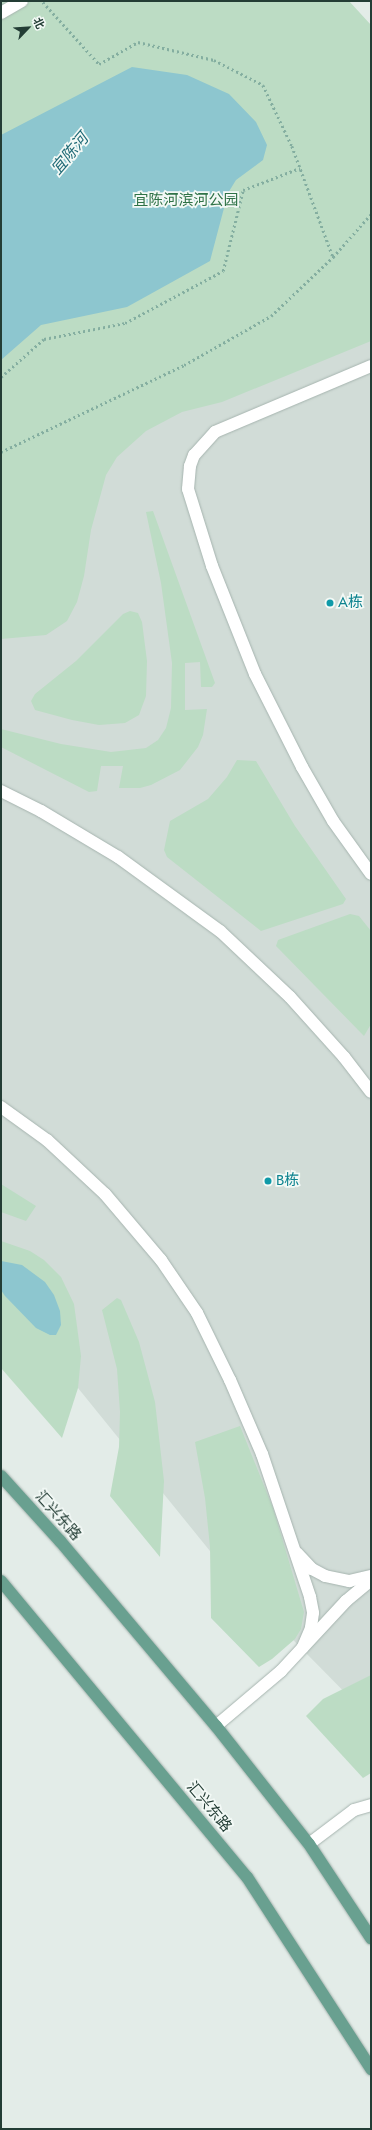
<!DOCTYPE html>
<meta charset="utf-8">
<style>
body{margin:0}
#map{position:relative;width:372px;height:2130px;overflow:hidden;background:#e3ece8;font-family:Jost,"Noto Sans SC",sans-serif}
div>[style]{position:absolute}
.built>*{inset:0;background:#d1dcd7}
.green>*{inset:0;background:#bcdcc4}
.water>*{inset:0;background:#8dc6cf}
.path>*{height:2.5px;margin-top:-1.25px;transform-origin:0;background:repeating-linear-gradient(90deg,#84aea0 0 2px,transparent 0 5px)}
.roads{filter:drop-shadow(0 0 1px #a6b4af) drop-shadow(0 0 1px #a6b4af)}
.minor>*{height:12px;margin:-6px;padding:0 6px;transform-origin:6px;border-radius:6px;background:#fff}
.major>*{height:12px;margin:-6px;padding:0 6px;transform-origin:6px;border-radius:6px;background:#69a090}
.dots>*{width:11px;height:11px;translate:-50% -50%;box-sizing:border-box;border:2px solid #f3f9f6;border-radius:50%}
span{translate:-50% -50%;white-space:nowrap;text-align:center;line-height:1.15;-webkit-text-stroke:3.5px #f3f9f6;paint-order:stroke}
.park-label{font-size:15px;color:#2f7247}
.culture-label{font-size:15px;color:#0d838f}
.left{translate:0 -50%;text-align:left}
.street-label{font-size:15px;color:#233d35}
.water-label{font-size:16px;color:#1f6a76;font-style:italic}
.frame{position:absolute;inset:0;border:2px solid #233d35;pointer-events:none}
.north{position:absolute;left:8px;top:8px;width:40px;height:40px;-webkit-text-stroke:3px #f3f9f6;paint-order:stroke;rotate:65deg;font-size:11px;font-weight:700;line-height:16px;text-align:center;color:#233d35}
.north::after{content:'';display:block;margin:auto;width:14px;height:18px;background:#233d35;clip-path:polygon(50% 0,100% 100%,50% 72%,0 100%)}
</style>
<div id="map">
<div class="built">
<i style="clip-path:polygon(371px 330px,371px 1719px,231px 1577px,78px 1388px,1px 1302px,1px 485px)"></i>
</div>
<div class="green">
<i style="clip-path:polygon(1px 1px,349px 1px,371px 25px,371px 341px,222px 402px,182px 412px,146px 431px,117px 457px,106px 475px,91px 530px,84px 576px,77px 602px,67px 621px,46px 635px,1px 639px)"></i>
<i style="clip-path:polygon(153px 511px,215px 683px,212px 687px,201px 687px,200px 662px,185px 663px,185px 710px,207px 709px,203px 735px,198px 747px,180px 770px,151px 785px,140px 788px,119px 788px,123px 766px,101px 766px,97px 791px,89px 792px,1px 747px,1px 729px,61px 744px,111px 752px,146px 748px,158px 740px,166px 728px,171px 708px,172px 663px,161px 583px,146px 512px)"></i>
<i style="clip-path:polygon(130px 611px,138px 613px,142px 622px,147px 661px,146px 696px,139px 715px,125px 723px,99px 725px,72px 720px,35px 710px,31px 701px,35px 694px,76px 661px,123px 614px)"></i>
<i style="clip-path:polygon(237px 760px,256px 761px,295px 826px,346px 899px,343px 904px,261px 931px,167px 857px,164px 850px,170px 821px,208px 799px,227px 777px)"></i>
<i style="clip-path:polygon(350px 914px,359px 916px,371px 931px,371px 1024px,364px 1036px,276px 946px,278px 940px)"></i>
<i style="clip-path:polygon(1px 1184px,36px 1206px,26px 1221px,1px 1212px)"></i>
<i style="clip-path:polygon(1px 1241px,30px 1251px,44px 1260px,61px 1277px,74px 1304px,81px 1356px,78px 1388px,62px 1438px,1px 1368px)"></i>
<i style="clip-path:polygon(117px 1298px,121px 1300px,139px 1342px,155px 1402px,164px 1481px,160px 1557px,110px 1496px,119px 1447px,120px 1412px,117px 1369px,102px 1310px)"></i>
<i style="clip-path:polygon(240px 1426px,273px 1508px,304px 1612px,301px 1629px,295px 1639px,272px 1659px,259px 1667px,211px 1618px,210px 1547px,205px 1498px,195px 1442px)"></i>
<i style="clip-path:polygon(371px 1675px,371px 1773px,363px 1778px,306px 1716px,323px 1699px)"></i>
</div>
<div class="water">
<i style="clip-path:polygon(132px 67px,187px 75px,229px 94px,256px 122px,267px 145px,263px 160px,236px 180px,228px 193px,210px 261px,127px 307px,41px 325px,1px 360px,1px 135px)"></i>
<i style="clip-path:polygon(1px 1261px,22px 1265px,45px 1282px,54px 1295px,60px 1311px,61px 1325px,56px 1335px,50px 1335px,36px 1328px,5px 1296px,1px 1290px)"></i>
</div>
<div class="path">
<i style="left:43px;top:2px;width:84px;rotate:47.9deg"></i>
<i style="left:99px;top:64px;width:45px;rotate:-29.4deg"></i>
<i style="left:138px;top:42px;width:78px;rotate:13.3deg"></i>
<i style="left:214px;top:60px;width:55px;rotate:27deg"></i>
<i style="left:263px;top:85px;width:68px;rotate:64.6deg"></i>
<i style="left:292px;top:146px;width:118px;rotate:69.7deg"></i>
<i style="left:1px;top:377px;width:57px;rotate:-41.5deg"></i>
<i style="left:44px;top:339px;width:83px;rotate:-11.2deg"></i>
<i style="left:125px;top:323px;width:111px;rotate:-28deg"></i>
<i style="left:223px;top:271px;width:83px;rotate:-76.1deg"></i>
<i style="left:243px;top:190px;width:61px;rotate:-21.1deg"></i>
<i style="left:1px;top:452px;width:203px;rotate:-25.4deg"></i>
<i style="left:184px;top:365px;width:100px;rotate:-29.4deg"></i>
<i style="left:271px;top:316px;width:86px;rotate:-43.6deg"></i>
<i style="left:333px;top:257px;width:57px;rotate:-48.5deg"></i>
</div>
<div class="roads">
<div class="minor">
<i style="left:1px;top:13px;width:24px;rotate:-30deg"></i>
<i style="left:371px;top:366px;width:169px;rotate:157.1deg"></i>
<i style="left:215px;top:432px;width:31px;rotate:132deg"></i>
<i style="left:194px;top:455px;width:12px;rotate:110deg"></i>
<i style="left:190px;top:466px;width:23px;rotate:95deg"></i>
<i style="left:188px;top:489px;width:81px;rotate:72.7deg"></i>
<i style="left:212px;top:566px;width:116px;rotate:68.3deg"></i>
<i style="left:255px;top:674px;width:104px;rotate:63.2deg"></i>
<i style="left:302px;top:767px;width:62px;rotate:60.1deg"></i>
<i style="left:333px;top:821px;width:65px;rotate:54.4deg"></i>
<i style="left:1px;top:791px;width:45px;rotate:26.6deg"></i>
<i style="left:41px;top:811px;width:90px;rotate:30.9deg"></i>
<i style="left:118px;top:857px;width:126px;rotate:36deg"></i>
<i style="left:220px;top:931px;width:96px;rotate:43.3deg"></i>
<i style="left:290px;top:997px;width:81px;rotate:48deg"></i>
<i style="left:344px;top:1057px;width:44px;rotate:52.4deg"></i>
<i style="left:1px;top:1107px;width:57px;rotate:35.7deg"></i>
<i style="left:47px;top:1140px;width:79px;rotate:43deg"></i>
<i style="left:105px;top:1194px;width:87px;rotate:49.7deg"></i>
<i style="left:161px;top:1260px;width:64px;rotate:55.8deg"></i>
<i style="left:197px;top:1313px;width:75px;rotate:63.8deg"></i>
<i style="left:230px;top:1380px;width:81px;rotate:66.6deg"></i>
<i style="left:262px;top:1454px;width:151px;rotate:71.4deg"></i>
<i style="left:310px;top:1597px;width:16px;rotate:79deg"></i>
<i style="left:313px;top:1613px;width:15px;rotate:98deg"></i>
<i style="left:311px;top:1628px;width:21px;rotate:113deg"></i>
<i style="left:297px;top:1553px;width:22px;rotate:47deg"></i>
<i style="left:312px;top:1569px;width:15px;rotate:28deg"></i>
<i style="left:325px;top:1576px;width:25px;rotate:12deg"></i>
<i style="left:349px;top:1581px;width:23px;rotate:-13deg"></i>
<i style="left:216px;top:1726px;width:85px;rotate:-40.2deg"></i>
<i style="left:281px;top:1671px;width:96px;rotate:-47.1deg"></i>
<i style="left:346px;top:1601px;width:33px;rotate:-40deg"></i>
<i style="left:309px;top:1844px;width:56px;rotate:-37.1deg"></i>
<i style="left:354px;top:1810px;width:18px;rotate:-16deg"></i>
</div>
<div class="major">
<i style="left:1px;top:1476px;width:88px;rotate:47.8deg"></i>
<i style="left:60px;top:1541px;width:242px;rotate:49.9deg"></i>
<i style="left:216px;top:1726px;width:150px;rotate:51.8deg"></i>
<i style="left:309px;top:1844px;width:113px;rotate:56.6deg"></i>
<i style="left:1px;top:1581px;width:385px;rotate:50.3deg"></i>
<i style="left:247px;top:1877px;width:229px;rotate:57.1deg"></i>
</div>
</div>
<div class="dots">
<i style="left:330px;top:603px;background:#0f9aa8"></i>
<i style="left:268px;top:1181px;background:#0f9aa8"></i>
</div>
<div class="park-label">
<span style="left:186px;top:201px">宜陈河滨河公园</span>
</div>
<div class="culture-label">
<span class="left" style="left:338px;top:603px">A栋</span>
<span class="left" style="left:276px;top:1181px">B栋</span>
</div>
<div class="street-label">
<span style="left:58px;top:1516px;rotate:48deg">汇兴东路</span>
<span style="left:209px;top:1807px;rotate:50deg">汇兴东路</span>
</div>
<div class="water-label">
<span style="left:70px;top:154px;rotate:-50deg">宜陈河</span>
</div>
<div class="frame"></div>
<div class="north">北</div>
</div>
